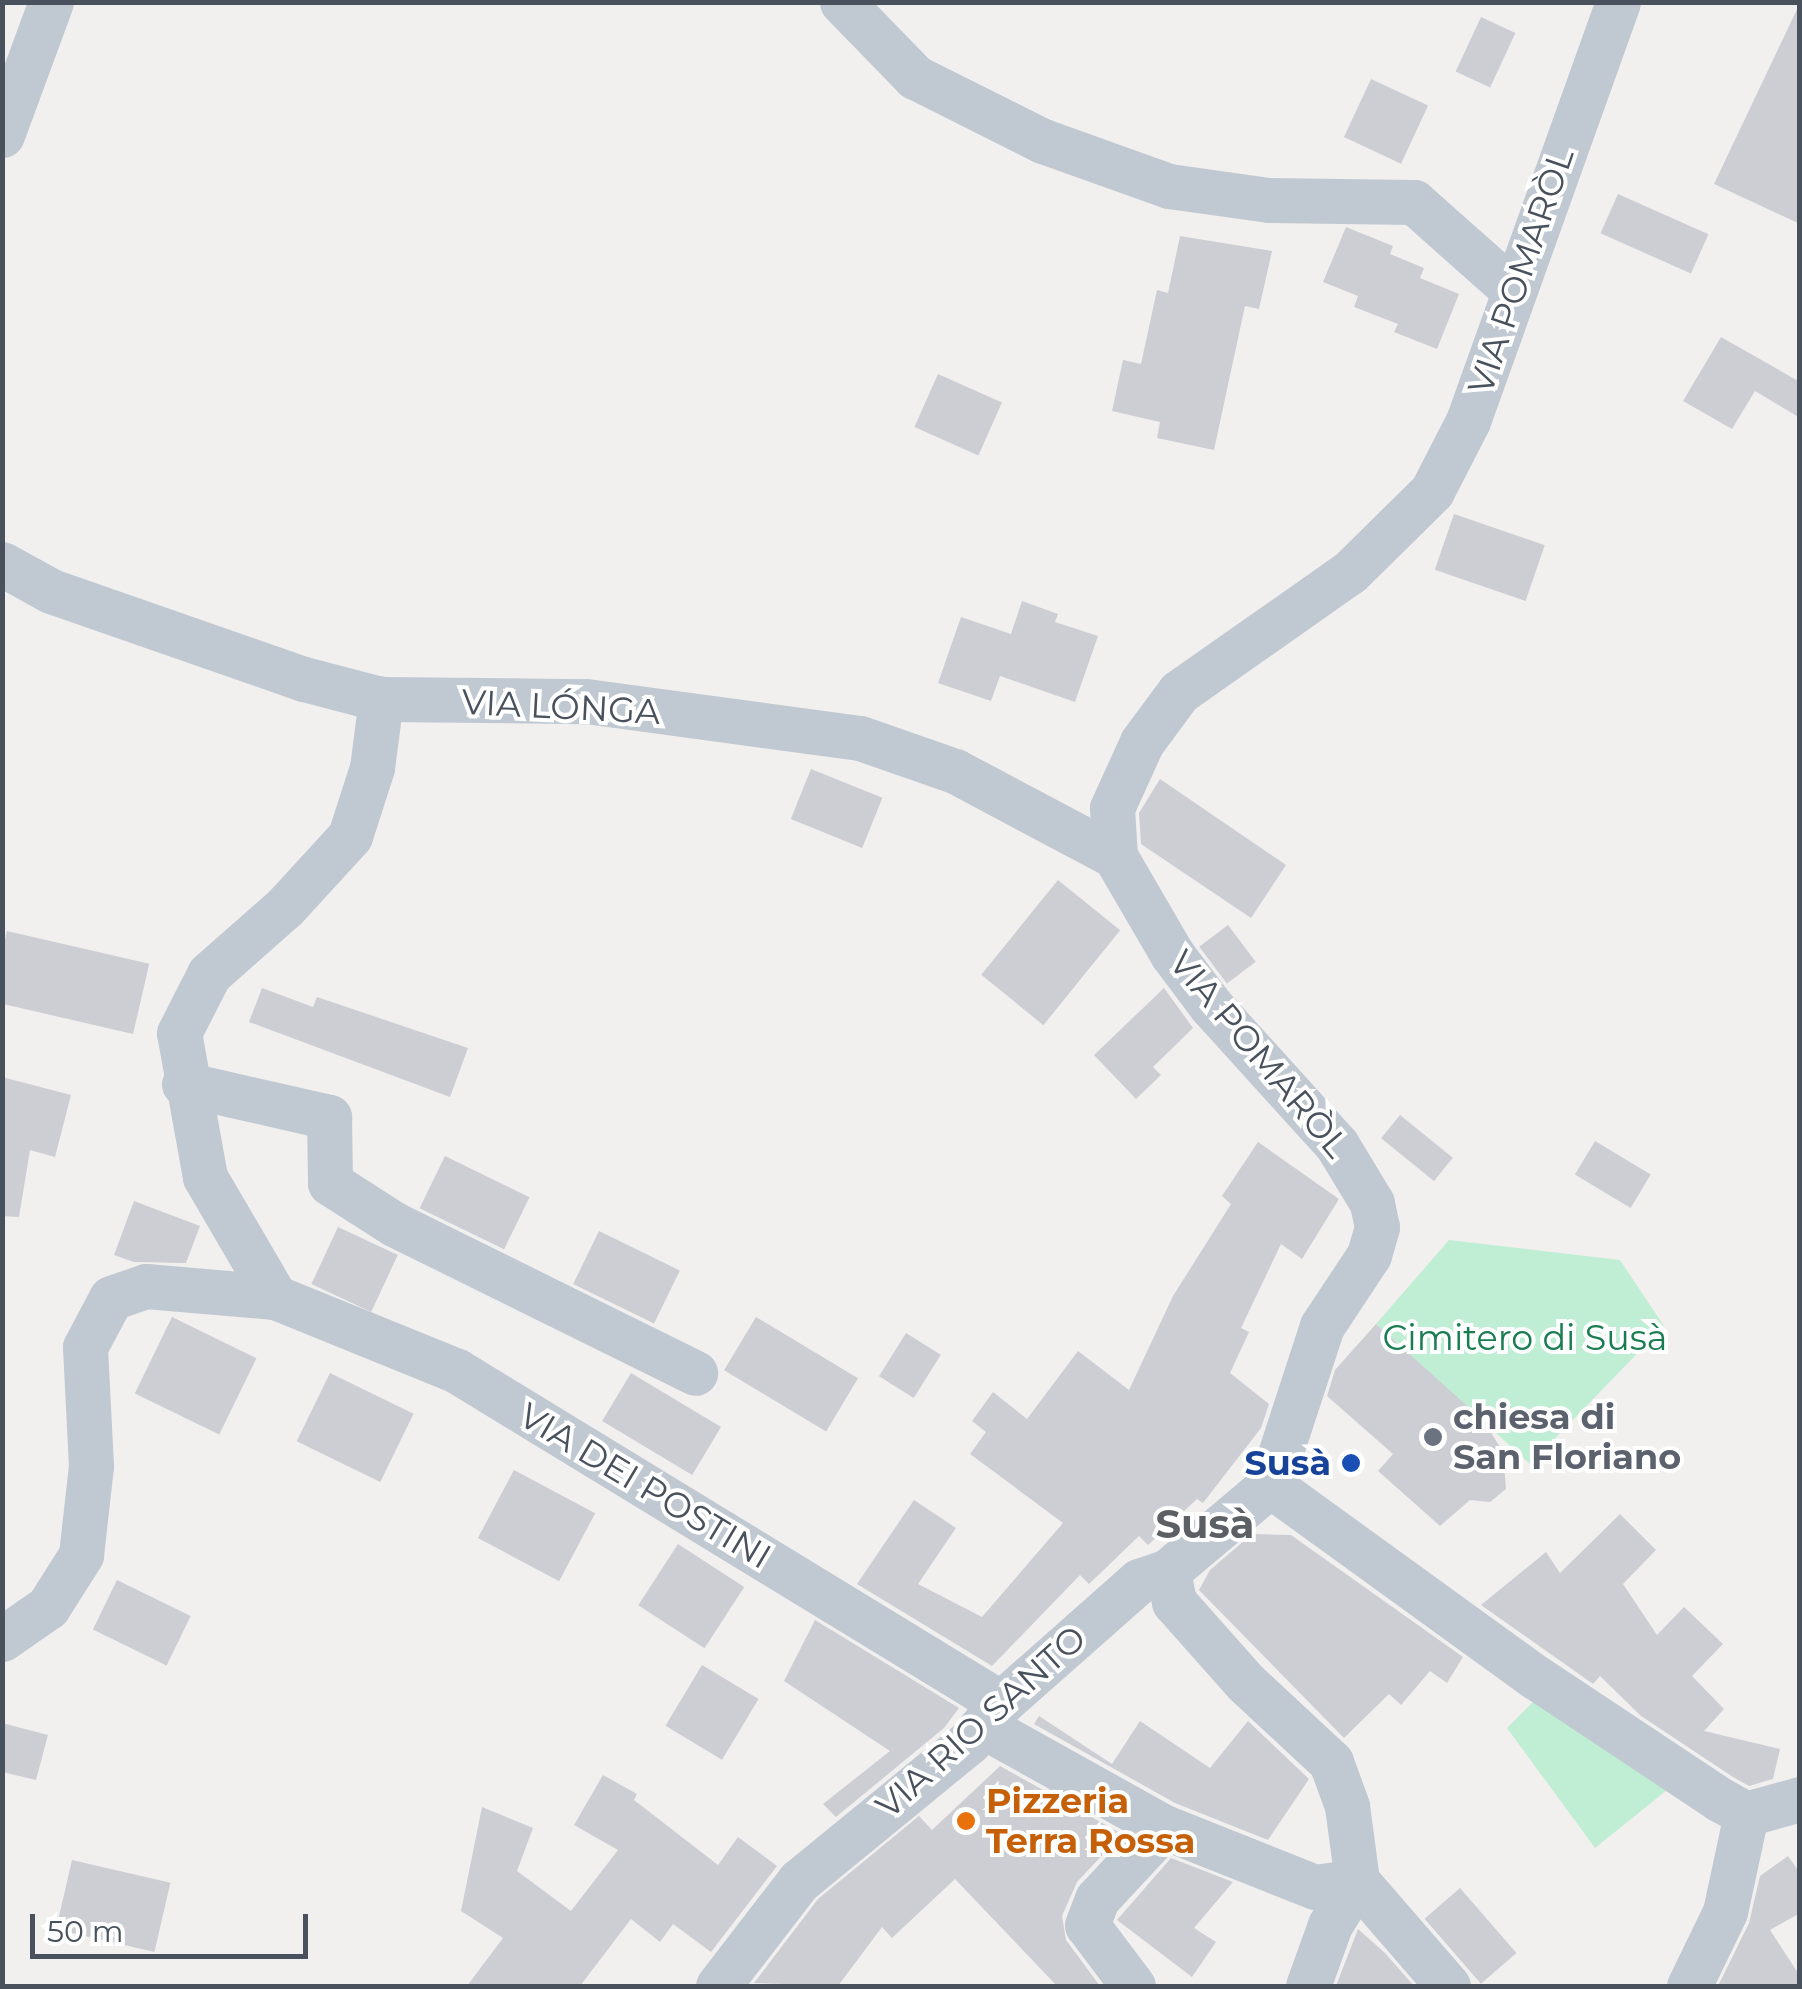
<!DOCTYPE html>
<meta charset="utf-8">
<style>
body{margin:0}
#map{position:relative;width:1802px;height:1989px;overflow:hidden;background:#f2efef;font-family:Montserrat,sans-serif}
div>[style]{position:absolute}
.green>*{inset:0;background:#bfeed4}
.building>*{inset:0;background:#ccced4;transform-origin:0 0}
.minor>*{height:45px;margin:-22.5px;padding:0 22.5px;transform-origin:22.5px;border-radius:22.5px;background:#c0c9d1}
.dots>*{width:28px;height:28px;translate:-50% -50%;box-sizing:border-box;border:5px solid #fff;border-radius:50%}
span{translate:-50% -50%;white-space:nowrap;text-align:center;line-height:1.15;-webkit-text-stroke:8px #fff;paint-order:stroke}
.street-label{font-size:35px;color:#48515c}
.park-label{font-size:35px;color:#197d51}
.worship-label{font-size:35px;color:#5b616d;font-weight:700}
.left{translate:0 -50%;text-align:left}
.transit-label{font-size:35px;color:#164399;font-weight:700}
.right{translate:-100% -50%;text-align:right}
.food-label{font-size:35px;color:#c56008;font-weight:700}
.quarter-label{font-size:40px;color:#5c5f64;font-weight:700}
.frame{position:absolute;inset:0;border:5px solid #48515c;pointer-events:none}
.scale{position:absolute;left:30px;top:1914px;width:278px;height:45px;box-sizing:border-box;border:5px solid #48515c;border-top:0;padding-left:12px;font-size:30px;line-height:35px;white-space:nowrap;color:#48515c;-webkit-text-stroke:8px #fff;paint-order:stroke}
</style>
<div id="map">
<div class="green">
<i style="clip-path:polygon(1449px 1240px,1620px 1260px,1664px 1326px,1530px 1464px,1376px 1324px)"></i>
<i style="clip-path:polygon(1544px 1691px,1672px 1786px,1595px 1848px,1507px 1728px)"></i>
</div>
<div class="building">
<i style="clip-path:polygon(1800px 3px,1800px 224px,1714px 184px)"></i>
<i style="left:1481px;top:17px;width:38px;height:60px;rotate:25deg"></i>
<i style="left:1371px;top:79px;width:63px;height:64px;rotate:25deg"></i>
<i style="left:1618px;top:194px;width:99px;height:43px;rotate:24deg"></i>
<i style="clip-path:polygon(1346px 227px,1393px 246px,1390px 254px,1424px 268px,1420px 278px,1459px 294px,1437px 349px,1394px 332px,1398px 324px,1354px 307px,1358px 296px,1323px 282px)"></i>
<i style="clip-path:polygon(1180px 236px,1272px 251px,1259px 309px,1245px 306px,1214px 450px,1157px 438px,1160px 422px,1112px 411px,1123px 360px,1141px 364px,1157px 290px,1168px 293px)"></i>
<i style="clip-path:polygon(1721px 337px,1800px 382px,1800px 418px,1755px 391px,1732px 429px,1683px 401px)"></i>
<i style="left:938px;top:374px;width:70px;height:58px;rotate:24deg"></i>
<i style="left:1454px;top:514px;width:96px;height:59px;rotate:19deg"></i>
<i style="clip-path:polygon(1022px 601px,1058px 614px,1055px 622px,1098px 636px,1075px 702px,1000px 676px,991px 701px,938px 683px,961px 617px,1011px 634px)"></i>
<i style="left:811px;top:769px;width:77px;height:54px;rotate:22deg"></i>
<i style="clip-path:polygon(1160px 779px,1286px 865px,1251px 918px,1141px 844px,1139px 813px)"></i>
<i style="left:1058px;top:880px;width:80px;height:122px;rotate:39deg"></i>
<i style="left:1228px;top:925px;width:46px;height:36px;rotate:53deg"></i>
<i style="left:7px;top:931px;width:146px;height:72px;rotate:13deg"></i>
<i style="clip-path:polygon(262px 988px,313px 1007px,317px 997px,468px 1048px,450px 1097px,249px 1022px)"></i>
<i style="clip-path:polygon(1164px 988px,1193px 1028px,1153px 1067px,1161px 1075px,1136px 1099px,1094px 1055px)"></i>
<i style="clip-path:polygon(2px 1077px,71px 1095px,55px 1157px,30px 1150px,19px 1217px,2px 1216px)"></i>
<i style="left:1400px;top:1115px;width:68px;height:30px;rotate:39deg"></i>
<i style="left:1595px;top:1141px;width:65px;height:39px;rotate:31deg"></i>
<i style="clip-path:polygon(1258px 1142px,1339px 1199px,1302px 1259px,1281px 1244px,1241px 1328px,1249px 1332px,1230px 1373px,1269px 1404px,1261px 1428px,1203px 1503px,1197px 1499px,1148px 1545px,1139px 1536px,1089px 1584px,1080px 1575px,992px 1666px,857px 1584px,914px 1500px,956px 1528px,918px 1584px,982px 1617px,1063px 1523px,970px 1454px,986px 1432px,972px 1421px,993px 1392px,1027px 1419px,1078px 1351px,1129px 1390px,1173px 1296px,1231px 1204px,1222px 1196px)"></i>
<i style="left:445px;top:1156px;width:94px;height:58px;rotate:26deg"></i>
<i style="clip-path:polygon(134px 1201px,200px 1226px,186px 1263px,134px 1262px,114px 1255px)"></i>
<i style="left:338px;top:1227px;width:66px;height:63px;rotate:25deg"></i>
<i style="left:599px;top:1231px;width:90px;height:59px;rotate:26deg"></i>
<i style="left:172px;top:1317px;width:94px;height:85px;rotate:26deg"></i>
<i style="left:756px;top:1317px;width:119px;height:62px;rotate:31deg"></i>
<i style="clip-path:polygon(1376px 1324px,1484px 1421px,1503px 1452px,1506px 1489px,1490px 1502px,1470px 1500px,1440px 1526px,1378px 1471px,1393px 1454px,1327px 1396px,1335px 1370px)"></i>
<i style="left:906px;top:1333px;width:41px;height:51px;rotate:32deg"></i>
<i style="left:330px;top:1373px;width:93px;height:76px;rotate:26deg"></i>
<i style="left:631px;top:1373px;width:105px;height:56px;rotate:31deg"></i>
<i style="left:514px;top:1470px;width:92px;height:77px;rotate:28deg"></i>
<i style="clip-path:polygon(1620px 1514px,1656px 1550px,1623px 1584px,1657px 1635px,1684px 1607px,1723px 1644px,1692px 1676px,1724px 1709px,1704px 1731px,1780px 1749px,1773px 1779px,1749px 1786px,1733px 1777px,1641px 1716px,1600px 1676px,1593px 1684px,1481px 1605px,1546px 1552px,1560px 1573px)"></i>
<i style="clip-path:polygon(1252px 1534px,1291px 1535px,1463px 1657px,1447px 1683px,1430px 1671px,1401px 1705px,1389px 1694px,1344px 1738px,1199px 1590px,1210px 1570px)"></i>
<i style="left:678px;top:1544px;width:79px;height:73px;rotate:33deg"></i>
<i style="left:117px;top:1580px;width:82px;height:55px;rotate:26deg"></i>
<i style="clip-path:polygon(815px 1620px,959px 1708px,944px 1728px,836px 1817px,823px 1804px,890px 1751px,784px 1681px)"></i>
<i style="left:702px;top:1665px;width:66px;height:71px;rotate:31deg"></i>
<i style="clip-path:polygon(1039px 1716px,1112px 1764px,1140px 1721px,1210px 1768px,1248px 1721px,1309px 1779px,1268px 1840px,1175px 1803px,1034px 1724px)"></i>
<i style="clip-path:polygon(2px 1723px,48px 1735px,36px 1780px,2px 1772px)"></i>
<i style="clip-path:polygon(1000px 1766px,1122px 1834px,1077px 1882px,1062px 1916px,1066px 1940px,1100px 1986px,1057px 1986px,955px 1879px,892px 1938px,882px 1927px,838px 1986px,754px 1983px,818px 1899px,919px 1816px,932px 1830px)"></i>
<i style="clip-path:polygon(603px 1775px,637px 1794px,634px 1800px,718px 1865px,738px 1837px,777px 1866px,711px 1952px,673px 1924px,660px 1942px,631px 1919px,580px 1986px,467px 1986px,503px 1938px,461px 1911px,482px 1807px,533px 1828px,517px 1871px,571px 1911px,618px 1850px,574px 1825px)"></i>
<i style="clip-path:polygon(1788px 1856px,1800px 1873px,1800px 1913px,1770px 1930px,1800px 1976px,1800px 1986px,1718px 1986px,1749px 1923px,1760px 1876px)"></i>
<i style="clip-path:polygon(1171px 1858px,1233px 1882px,1194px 1928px,1216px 1942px,1192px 1977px,1117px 1920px)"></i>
<i style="left:72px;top:1860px;width:101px;height:71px;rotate:13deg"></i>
<i style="left:1460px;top:1888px;width:86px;height:47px;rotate:49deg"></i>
<i style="clip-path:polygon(1358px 1929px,1385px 1953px,1414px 1986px,1336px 1986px)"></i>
</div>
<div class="minor">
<i style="left:842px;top:2px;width:105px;rotate:45.8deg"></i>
<i style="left:915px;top:77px;width:143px;rotate:26.6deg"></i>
<i style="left:1043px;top:141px;width:134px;rotate:19.7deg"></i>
<i style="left:1169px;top:186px;width:101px;rotate:8deg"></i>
<i style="left:1269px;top:200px;width:145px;rotate:0.8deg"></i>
<i style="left:1414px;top:202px;width:132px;rotate:41.6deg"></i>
<i style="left:2px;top:135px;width:142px;rotate:-69.8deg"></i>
<i style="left:2px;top:564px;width:56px;rotate:28.9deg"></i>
<i style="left:51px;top:591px;width:268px;rotate:19.2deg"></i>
<i style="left:304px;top:679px;width:80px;rotate:14.6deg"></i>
<i style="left:381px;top:699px;width:205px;rotate:0.6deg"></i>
<i style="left:586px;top:701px;width:276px;rotate:7.7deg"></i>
<i style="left:860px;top:738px;width:101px;rotate:19.2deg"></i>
<i style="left:955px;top:771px;width:181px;rotate:28deg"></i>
<i style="left:184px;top:1084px;width:149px;rotate:12.8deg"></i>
<i style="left:329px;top:1117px;width:66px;rotate:89.1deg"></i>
<i style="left:330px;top:1183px;width:76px;rotate:32.6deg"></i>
<i style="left:394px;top:1224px;width:336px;rotate:26.3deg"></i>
<i style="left:275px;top:1297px;width:139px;rotate:-120.3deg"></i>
<i style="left:205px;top:1177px;width:146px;rotate:-100.2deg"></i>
<i style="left:179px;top:1033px;width:66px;rotate:-63deg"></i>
<i style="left:209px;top:974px;width:101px;rotate:-41.4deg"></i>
<i style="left:285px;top:907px;width:96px;rotate:-47.5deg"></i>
<i style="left:350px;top:836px;width:71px;rotate:-72.1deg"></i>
<i style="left:372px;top:768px;width:70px;rotate:-82.6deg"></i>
<i style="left:1270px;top:1485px;width:167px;rotate:-71.9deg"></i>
<i style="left:1322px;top:1326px;width:85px;rotate:-56.5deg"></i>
<i style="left:1369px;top:1255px;width:29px;rotate:-74deg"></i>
<i style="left:1377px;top:1227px;width:25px;rotate:-102deg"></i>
<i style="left:1372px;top:1203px;width:68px;rotate:-121.1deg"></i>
<i style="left:1337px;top:1145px;width:188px;rotate:-132.2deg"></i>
<i style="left:1211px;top:1006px;width:65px;rotate:-126.9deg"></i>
<i style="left:1172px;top:954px;width:113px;rotate:-120.2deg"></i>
<i style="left:1115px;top:856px;width:48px;rotate:-93.6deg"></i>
<i style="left:1112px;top:808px;width:72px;rotate:-65.6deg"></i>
<i style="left:1142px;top:742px;width:62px;rotate:-53.5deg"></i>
<i style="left:1179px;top:692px;width:209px;rotate:-35.1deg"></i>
<i style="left:1350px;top:572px;width:115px;rotate:-44.6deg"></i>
<i style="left:1432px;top:491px;width:79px;rotate:-62.8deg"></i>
<i style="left:1468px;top:421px;width:445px;rotate:-70.3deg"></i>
<i style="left:1270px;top:1485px;width:329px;rotate:35.9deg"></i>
<i style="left:1537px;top:1678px;width:219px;rotate:33.6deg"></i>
<i style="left:1719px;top:1799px;width:31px;rotate:29deg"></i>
<i style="left:1746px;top:1814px;width:56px;rotate:-15.5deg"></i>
<i style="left:1168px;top:1571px;width:32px;rotate:79deg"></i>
<i style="left:1174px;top:1602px;width:108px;rotate:48.4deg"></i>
<i style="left:1246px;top:1683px;width:116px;rotate:42.9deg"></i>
<i style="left:1331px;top:1762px;width:47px;rotate:70deg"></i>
<i style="left:1347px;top:1806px;width:76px;rotate:82.4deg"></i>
<i style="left:1357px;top:1881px;width:139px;rotate:49.1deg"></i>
<i style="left:2px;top:1639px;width:56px;rotate:-34.8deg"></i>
<i style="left:48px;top:1607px;width:62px;rotate:-57.6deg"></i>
<i style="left:81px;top:1555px;width:90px;rotate:-83.6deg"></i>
<i style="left:91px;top:1466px;width:119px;rotate:-92.9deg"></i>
<i style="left:85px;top:1347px;width:55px;rotate:-62deg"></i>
<i style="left:111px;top:1298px;width:37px;rotate:-19deg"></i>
<i style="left:146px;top:1286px;width:129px;rotate:4.9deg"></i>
<i style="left:275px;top:1297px;width:196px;rotate:22.1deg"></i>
<i style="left:457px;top:1371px;width:637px;rotate:31.4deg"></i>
<i style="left:983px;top:1726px;width:207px;rotate:29.2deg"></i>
<i style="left:1164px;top:1827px;width:162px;rotate:21.7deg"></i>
<i style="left:1315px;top:1887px;width:42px;rotate:-8.1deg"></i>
<i style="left:718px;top:1986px;width:133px;rotate:-52.4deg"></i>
<i style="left:799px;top:1881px;width:220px;rotate:-39.3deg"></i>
<i style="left:969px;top:1742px;width:50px;rotate:-50.6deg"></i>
<i style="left:1001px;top:1703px;width:184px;rotate:-41.5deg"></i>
<i style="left:1139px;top:1581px;width:31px;rotate:-19deg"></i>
<i style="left:1168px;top:1571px;width:133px;rotate:-40.1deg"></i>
<i style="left:1133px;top:1986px;width:76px;rotate:-127deg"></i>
<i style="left:1087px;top:1925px;width:28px;rotate:-69deg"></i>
<i style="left:1097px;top:1899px;width:98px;rotate:-47.1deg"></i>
<i style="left:1308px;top:1986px;width:65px;rotate:-70.2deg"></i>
<i style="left:1330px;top:1925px;width:52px;rotate:-58.5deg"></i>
<i style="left:1689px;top:1986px;width:82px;rotate:-64.1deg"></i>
<i style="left:1725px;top:1912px;width:100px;rotate:-77.9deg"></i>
</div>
<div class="dots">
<i style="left:1433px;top:1437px;background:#6b7280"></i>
<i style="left:1351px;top:1463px;background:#1a4fb4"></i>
<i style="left:966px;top:1821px;background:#e8710a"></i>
</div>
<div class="street-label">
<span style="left:1521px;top:271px;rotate:-71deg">VIA POMARÒL</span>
<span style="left:561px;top:707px;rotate:3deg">VIA LÓNGA</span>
<span style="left:1259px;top:1054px;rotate:50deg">VIA POMARÒL</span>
<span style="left:645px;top:1486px;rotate:31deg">VIA DEI POSTINI</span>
<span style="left:981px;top:1722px;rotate:-42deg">VIA RIO SANTO</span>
</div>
<div class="park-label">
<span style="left:1525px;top:1338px">Cimitero di Susà</span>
</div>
<div class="worship-label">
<span class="left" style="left:1453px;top:1437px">chiesa di<br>San Floriano</span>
</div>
<div class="transit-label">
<span class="right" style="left:1331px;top:1463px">Susà</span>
</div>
<div class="food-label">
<span class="left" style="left:986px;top:1821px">Pizzeria<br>Terra Rossa</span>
</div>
<div class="quarter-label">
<span style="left:1205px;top:1524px">Susà</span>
</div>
<div class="frame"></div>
<div class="scale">50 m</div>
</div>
